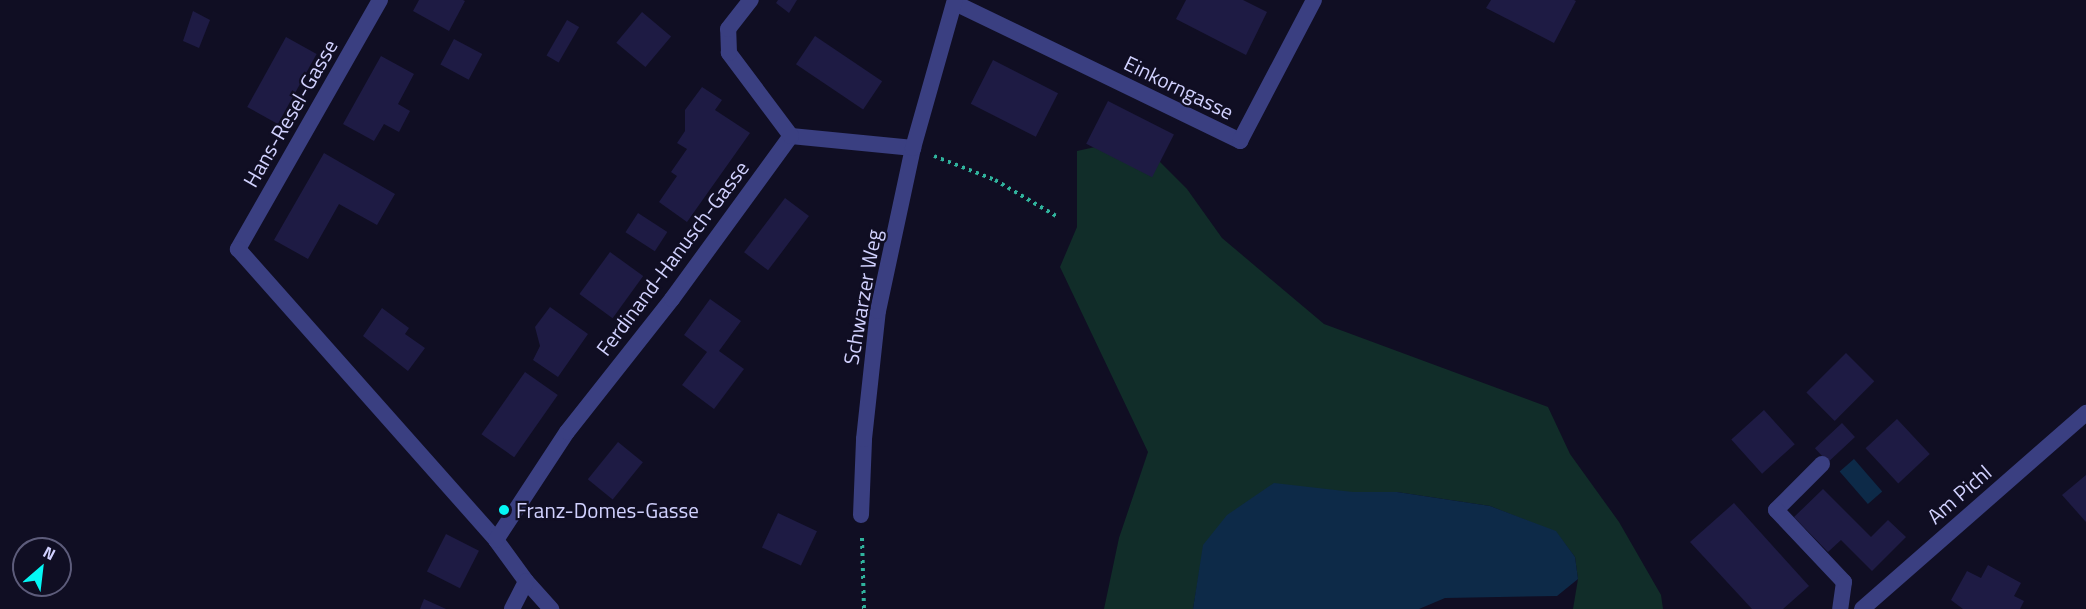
<!DOCTYPE html>
<style>
body{margin:0}
#map{position:relative;width:2086px;height:609px;overflow:hidden;background:#100e23;font-family:"Titillium Web",sans-serif}
div>[style]{position:absolute}
.green>*{inset:0;background:#112d29}
.water>*{inset:0;background:#0d2a48;transform-origin:0 0}
.building>*{inset:0;background:#1e1b44;transform-origin:0 0}
.path>*{height:4px;margin-top:-2px;transform-origin:0;background:repeating-linear-gradient(90deg,#30b39d 0 3px,transparent 0 7.5px)}
.service>*{height:16px;margin:-8px;padding:0 8px;transform-origin:8px;border-radius:8px;background:#3a3f81}
.minor>*{height:16px;margin:-8px;padding:0 8px;transform-origin:8px;border-radius:8px;background:#3a3f81}
.dots>*{width:16px;height:16px;translate:-50% -50%;box-sizing:border-box;border:3px solid #100e23;border-radius:50%}
span{translate:-50% -50%;white-space:nowrap;text-align:center;line-height:1.15;-webkit-text-stroke:4.5px #100e23;paint-order:stroke}
.street-label{font-size:21px;color:#d1d1fe}
.poi-label{font-size:21px;color:#d1d1fe}
.left{translate:0 -50%;text-align:left}
.north{position:absolute;left:12px;top:537px;width:60px;height:60px;box-sizing:border-box;background:#100e23;border:2px solid #5d5c7b;border-radius:50%;rotate:28deg;font-size:16px;font-weight:700;line-height:24px;text-align:center;color:#d1d1fe}
.north::after{content:'';display:block;margin:auto;width:21px;height:27px;background:#04f7f5;clip-path:polygon(50% 0,100% 100%,50% 72%,0 100%)}
</style>
<div id="map">
<div class="green">
<i style="clip-path:polygon(1136px 138px,1187px 189px,1222px 238px,1324px 324px,1548px 407px,1570px 454px,1619px 522px,1661px 595px,1663px 609px,1573px 609px,1578px 579px,1575px 557px,1556px 532px,1490px 506px,1397px 492px,1353px 492px,1204px 545px,1193px 609px,1104px 609px,1119px 538px,1148px 452px,1060px 267px,1077px 227px,1077px 151px)"></i>
</div>
<div class="water">
<i style="left:1854px;top:459px;width:43px;height:19px;rotate:49deg"></i>
<i style="clip-path:polygon(1274px 483px,1353px 492px,1397px 492px,1490px 506px,1556px 531px,1575px 557px,1578px 579px,1557px 596px,1445px 598px,1419px 609px,1193px 609px,1203px 545px,1227px 515px)"></i>
</div>
<div class="building">
<i style="clip-path:polygon(419px 0,463px 0,465px 1px,449px 31px,413px 11px)"></i>
<i style="clip-path:polygon(778px 0,797px 0,789px 13px,776px 3px)"></i>
<i style="clip-path:polygon(1186px 0,1243px 0,1267px 12px,1246px 55px,1176px 19px)"></i>
<i style="clip-path:polygon(1491px 0,1574px 0,1576px 1px,1554px 43px,1486px 8px)"></i>
<i style="clip-path:polygon(193px 11px,210px 20px,199px 48px,183px 41px)"></i>
<i style="left:642px;top:12px;width:38px;height:40px;rotate:40deg"></i>
<i style="left:567px;top:20px;width:14px;height:41px;rotate:30deg"></i>
<i style="left:815px;top:36px;width:81px;height:34px;rotate:34deg"></i>
<i style="left:286px;top:37px;width:35px;height:80px;rotate:29deg"></i>
<i style="left:454px;top:39px;width:32px;height:29px;rotate:28deg"></i>
<i style="clip-path:polygon(381px 56px,414px 74px,398px 104px,410px 111px,399px 132px,384px 124px,374px 141px,343px 124px)"></i>
<i style="left:993px;top:60px;width:73px;height:49px;rotate:27deg"></i>
<i style="clip-path:polygon(702px 87px,722px 100px,715px 110px,750px 133px,687px 222px,659px 202px,677px 176px,671px 172px,687px 149px,677px 143px,685px 131px,685px 110px)"></i>
<i style="left:1108px;top:101px;width:74px;height:48px;rotate:27deg"></i>
<i style="clip-path:polygon(324px 153px,395px 194px,377px 225px,339px 204px,308px 259px,274px 240px)"></i>
<i style="left:785px;top:198px;width:30px;height:68px;rotate:37deg"></i>
<i style="left:638px;top:213px;width:35px;height:23px;rotate:33deg"></i>
<i style="left:610px;top:252px;width:41px;height:52px;rotate:36deg"></i>
<i style="clip-path:polygon(710px 299px,741px 321px,719px 351px,744px 369px,714px 409px,682px 385px,707px 352px,684px 335px)"></i>
<i style="clip-path:polygon(550px 307px,588px 334px,558px 377px,533px 360px,540px 346px,535px 327px)"></i>
<i style="clip-path:polygon(382px 308px,409px 328px,405px 334px,425px 348px,408px 371px,363px 336px)"></i>
<i style="left:1846px;top:353px;width:40px;height:56px;rotate:45deg"></i>
<i style="left:525px;top:372px;width:40px;height:76px;rotate:35deg"></i>
<i style="left:1764px;top:410px;width:46px;height:44px;rotate:48deg"></i>
<i style="left:1897px;top:419px;width:48px;height:43px;rotate:47deg"></i>
<i style="left:1842px;top:423px;width:19px;height:37px;rotate:47deg"></i>
<i style="left:618px;top:442px;width:32px;height:48px;rotate:39deg"></i>
<i style="clip-path:polygon(2086px 475px,2086px 522px,2062px 495px)"></i>
<i style="clip-path:polygon(1823px 489px,1871px 537px,1888px 520px,1906px 537px,1872px 571px,1841px 540px,1828px 552px,1794px 517px)"></i>
<i style="clip-path:polygon(1734px 503px,1809px 586px,1783px 609px,1752px 609px,1690px 542px)"></i>
<i style="left:778px;top:513px;width:43px;height:38px;rotate:25deg"></i>
<i style="left:446px;top:534px;width:37px;height:42px;rotate:27deg"></i>
<i style="clip-path:polygon(1988px 565px,2021px 583px,2014px 596px,2024px 601px,2020px 609px,1963px 609px,1951px 600px,1967px 571px,1981px 578px)"></i>
<i style="clip-path:polygon(424px 599px,446px 609px,420px 609px)"></i>
</div>
<div class="path">
<i style="left:934px;top:156px;width:66px;rotate:21.5deg"></i>
<i style="left:995px;top:180px;width:71px;rotate:30.5deg"></i>
<i style="left:862px;top:538px;width:71px;rotate:88.4deg"></i>
</div>
<div class="service">
<i style="left:791px;top:136px;width:123px;rotate:5.6deg"></i>
<i style="left:1822px;top:464px;width:65px;rotate:135deg"></i>
<i style="left:1776px;top:510px;width:99px;rotate:46.6deg"></i>
<i style="left:1844px;top:582px;width:27px;rotate:98deg"></i>
</div>
<div class="minor">
<i style="left:380px;top:0;width:287px;rotate:119.7deg"></i>
<i style="left:238px;top:249px;width:389px;rotate:48.4deg"></i>
<i style="left:496px;top:540px;width:51px;rotate:53.8deg"></i>
<i style="left:526px;top:581px;width:38px;rotate:48deg"></i>
<i style="left:955px;top:3px;width:317px;rotate:25.8deg"></i>
<i style="left:1240px;top:141px;width:159px;rotate:-62.3deg"></i>
<i style="left:861px;top:515px;width:76px;rotate:-87.7deg"></i>
<i style="left:864px;top:439px;width:129px;rotate:-83.8deg"></i>
<i style="left:878px;top:311px;width:167px;rotate:-77.9deg"></i>
<i style="left:913px;top:148px;width:154px;rotate:-74.2deg"></i>
<i style="left:496px;top:540px;width:129px;rotate:-56.7deg"></i>
<i style="left:567px;top:432px;width:169px;rotate:-51.7deg"></i>
<i style="left:672px;top:299px;width:202px;rotate:-53.9deg"></i>
<i style="left:791px;top:136px;width:104px;rotate:-126.8deg"></i>
<i style="left:729px;top:53px;width:24px;rotate:-92deg"></i>
<i style="left:728px;top:29px;width:37px;rotate:-52deg"></i>
<i style="left:512px;top:609px;width:31px;rotate:-63deg"></i>
<i style="left:1862px;top:609px;width:298px;rotate:-41.2deg"></i>
</div>
<div class="dots">
<i style="left:504px;top:510px;background:#04f7f5"></i>
</div>
<div class="street-label">
<span style="left:1179px;top:87px;rotate:26deg">Einkorngasse</span>
<span style="left:290px;top:113px;rotate:-60deg">Hans-Resel-Gasse</span>
<span style="left:672px;top:258px;rotate:-53deg">Ferdinand-Hanusch-Gasse</span>
<span style="left:862px;top:297px;rotate:-80deg">Schwarzer Weg</span>
<span style="left:1959px;top:494px;rotate:-41deg">Am Pichl</span>
</div>
<div class="poi-label">
<span class="left" style="left:516px;top:510px">Franz-Domes-Gasse</span>
</div>
<div class="north">N</div>
</div>
